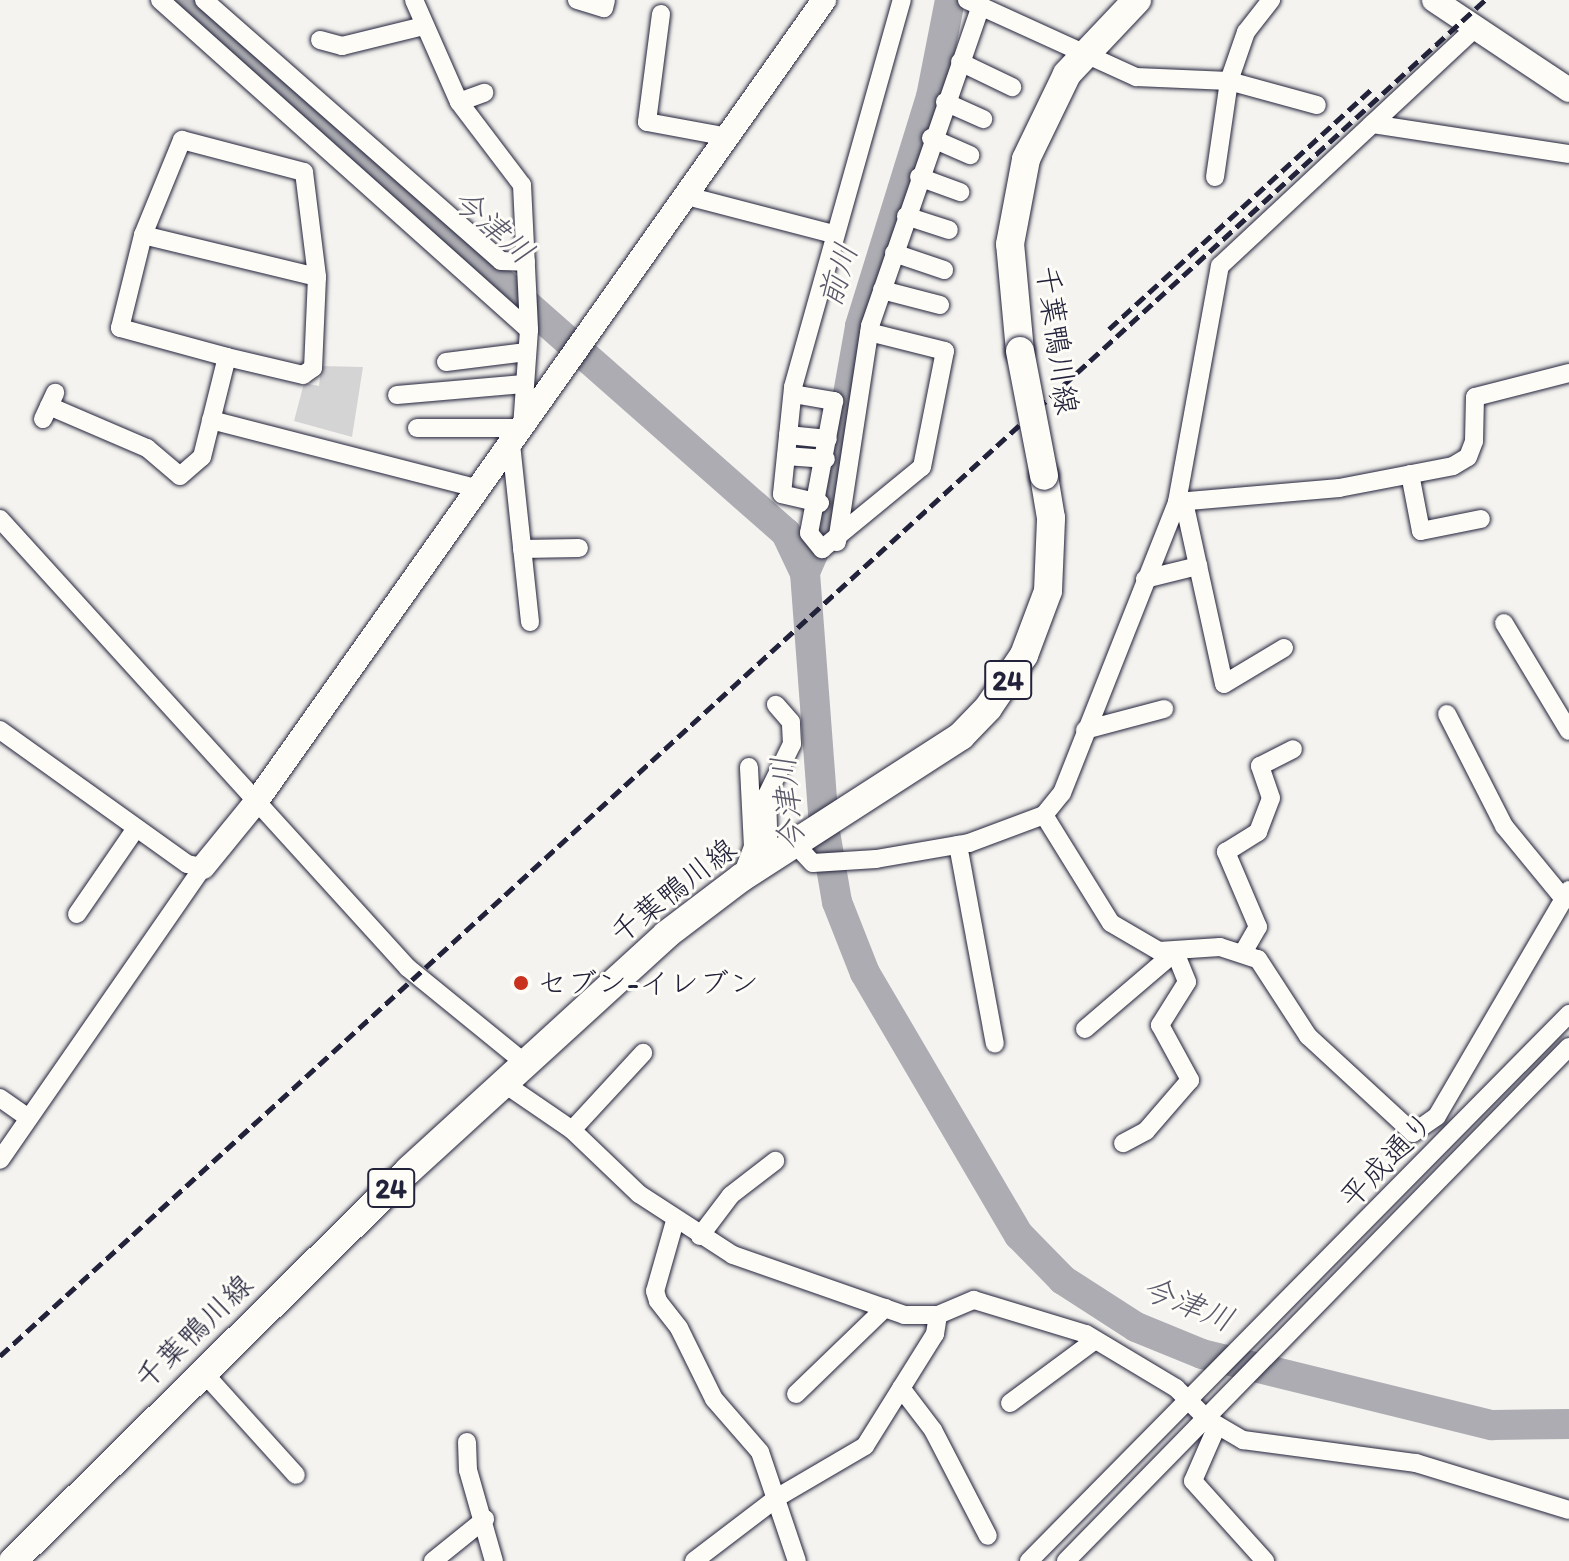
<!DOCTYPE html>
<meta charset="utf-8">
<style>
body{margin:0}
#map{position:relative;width:1569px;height:1561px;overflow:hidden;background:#f4f3ef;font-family:Itim,"Klee One",sans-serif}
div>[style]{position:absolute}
.green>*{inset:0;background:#d5d4d5}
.river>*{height:30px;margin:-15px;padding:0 15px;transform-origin:15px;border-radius:15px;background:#acacb2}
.roads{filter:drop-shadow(0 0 2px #22223b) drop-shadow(0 0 2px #22223b)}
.street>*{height:18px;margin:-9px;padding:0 9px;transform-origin:9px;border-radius:9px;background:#fdfcf7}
.secondary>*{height:24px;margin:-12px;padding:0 12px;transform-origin:12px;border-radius:12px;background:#fdfcf7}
.primary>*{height:28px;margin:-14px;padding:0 14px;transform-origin:14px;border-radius:14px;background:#fdfcf7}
.rail>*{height:5px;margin-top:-2.5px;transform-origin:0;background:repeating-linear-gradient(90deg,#22223b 0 12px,transparent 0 18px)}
.bridges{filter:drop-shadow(0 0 2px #22223b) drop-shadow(0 0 2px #22223b)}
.primary-bridge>*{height:28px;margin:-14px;padding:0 14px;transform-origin:14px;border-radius:14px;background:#fdfcf7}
.dots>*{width:22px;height:22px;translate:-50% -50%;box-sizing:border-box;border:4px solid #fdfcf7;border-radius:50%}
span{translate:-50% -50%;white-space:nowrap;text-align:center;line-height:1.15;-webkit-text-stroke:6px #fdfcf7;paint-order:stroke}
.shield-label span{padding:2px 6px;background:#fdfcf7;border:2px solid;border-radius:6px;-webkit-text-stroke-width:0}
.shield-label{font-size:28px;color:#22223b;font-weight:700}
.street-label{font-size:30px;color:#22223b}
.poi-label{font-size:30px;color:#22223b}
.left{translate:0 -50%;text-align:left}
.water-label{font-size:32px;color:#59596b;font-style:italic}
</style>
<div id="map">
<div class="green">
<i style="clip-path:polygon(321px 366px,363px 367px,352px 437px,294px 421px,304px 383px,319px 386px)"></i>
</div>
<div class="river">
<i style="left:181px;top:0;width:806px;rotate:41.38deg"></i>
<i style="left:786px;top:533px;width:44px;rotate:64.6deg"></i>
<i style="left:805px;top:573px;width:254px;rotate:85.7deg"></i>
<i style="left:824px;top:826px;width:77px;rotate:80.3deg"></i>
<i style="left:837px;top:902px;width:76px;rotate:68.5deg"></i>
<i style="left:865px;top:973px;width:304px;rotate:59.6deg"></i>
<i style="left:1019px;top:1235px;width:63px;rotate:45.6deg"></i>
<i style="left:1063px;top:1280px;width:87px;rotate:32.8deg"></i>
<i style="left:1136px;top:1327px;width:71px;rotate:22.2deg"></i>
<i style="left:1202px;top:1354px;width:299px;rotate:13.8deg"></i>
<i style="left:1492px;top:1425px;width:77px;rotate:-0.7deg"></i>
<i style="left:806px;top:570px;width:45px;rotate:-66.3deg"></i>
<i style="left:824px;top:529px;width:206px;rotate:-79.9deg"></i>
<i style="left:860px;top:326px;width:240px;rotate:-72.8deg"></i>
<i style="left:931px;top:97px;width:99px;rotate:-78.9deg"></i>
</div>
<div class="roads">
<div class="street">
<i style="left:160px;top:0;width:495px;rotate:41.8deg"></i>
<i style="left:204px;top:0;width:395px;rotate:41.3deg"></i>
<i style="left:501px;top:261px;width:25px;rotate:2deg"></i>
<i style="left:414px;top:0;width:111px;rotate:66.2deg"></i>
<i style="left:459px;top:102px;width:104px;rotate:52.8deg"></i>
<i style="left:522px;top:185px;width:145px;rotate:87.2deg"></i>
<i style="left:529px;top:330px;width:98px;rotate:94.1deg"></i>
<i style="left:522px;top:428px;width:105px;rotate:180deg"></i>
<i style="left:577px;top:0;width:28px;rotate:17deg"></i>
<i style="left:604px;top:8px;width:8px;rotate:-76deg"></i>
<i style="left:967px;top:0;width:186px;rotate:24.5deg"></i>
<i style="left:1136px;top:77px;width:93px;rotate:2.5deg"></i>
<i style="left:1229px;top:81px;width:91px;rotate:15.3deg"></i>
<i style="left:661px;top:14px;width:109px;rotate:97.4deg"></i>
<i style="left:647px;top:122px;width:82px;rotate:10.5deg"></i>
<i style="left:320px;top:40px;width:23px;rotate:15deg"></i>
<i style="left:342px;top:46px;width:84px;rotate:-13.7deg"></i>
<i style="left:960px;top:62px;width:58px;rotate:25.7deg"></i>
<i style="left:459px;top:102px;width:27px;rotate:-20deg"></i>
<i style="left:945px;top:102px;width:42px;rotate:24.1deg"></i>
<i style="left:1372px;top:124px;width:199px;rotate:8.7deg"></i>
<i style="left:931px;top:138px;width:43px;rotate:23.6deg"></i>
<i style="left:919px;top:177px;width:44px;rotate:20.1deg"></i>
<i style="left:1215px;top:177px;width:97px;rotate:-81.7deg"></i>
<i style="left:1229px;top:81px;width:52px;rotate:-70.9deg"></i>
<i style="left:1246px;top:32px;width:41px;rotate:-52deg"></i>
<i style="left:687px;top:196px;width:151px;rotate:14.6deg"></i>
<i style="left:906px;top:216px;width:45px;rotate:18deg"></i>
<i style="left:143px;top:235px;width:179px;rotate:13.6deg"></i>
<i style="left:894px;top:253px;width:53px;rotate:18.8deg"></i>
<i style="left:882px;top:290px;width:60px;rotate:14.5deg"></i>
<i style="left:446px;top:362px;width:81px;rotate:-7.1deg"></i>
<i style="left:793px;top:394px;width:42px;rotate:9.7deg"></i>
<i style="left:834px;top:401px;width:134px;rotate:100.7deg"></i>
<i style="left:809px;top:533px;width:21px;rotate:51deg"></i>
<i style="left:822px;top:549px;width:129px;rotate:-39.4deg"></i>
<i style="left:922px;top:467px;width:118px;rotate:-78.8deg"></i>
<i style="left:945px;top:351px;width:78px;rotate:-166deg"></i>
<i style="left:397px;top:395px;width:127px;rotate:-5deg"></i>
<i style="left:49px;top:406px;width:107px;rotate:23.2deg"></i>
<i style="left:147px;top:448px;width:43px;rotate:40.3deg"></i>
<i style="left:180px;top:476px;width:29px;rotate:-41deg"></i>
<i style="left:202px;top:457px;width:103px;rotate:-76deg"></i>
<i style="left:227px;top:357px;width:111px;rotate:-164.8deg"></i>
<i style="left:120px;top:328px;width:96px;rotate:-76.1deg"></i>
<i style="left:143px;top:235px;width:103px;rotate:-67.7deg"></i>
<i style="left:182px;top:140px;width:126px;rotate:14.7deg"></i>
<i style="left:304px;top:172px;width:106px;rotate:82.9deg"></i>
<i style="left:317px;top:277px;width:91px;rotate:92.5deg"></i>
<i style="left:313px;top:368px;width:12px;rotate:145deg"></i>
<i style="left:303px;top:375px;width:78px;rotate:-166.7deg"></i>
<i style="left:43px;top:419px;width:29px;rotate:-65deg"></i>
<i style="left:211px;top:420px;width:277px;rotate:14.4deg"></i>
<i style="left:788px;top:435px;width:40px;rotate:5.7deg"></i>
<i style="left:511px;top:444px;width:179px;rotate:83.9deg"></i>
<i style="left:786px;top:456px;width:40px;rotate:4.3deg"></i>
<i style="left:1410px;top:474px;width:58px;rotate:79.1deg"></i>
<i style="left:1421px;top:531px;width:61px;rotate:-11.3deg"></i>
<i style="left:1177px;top:502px;width:163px;rotate:-4.9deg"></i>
<i style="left:1339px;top:488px;width:116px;rotate:-10.9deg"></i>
<i style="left:1453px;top:466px;width:17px;rotate:-31deg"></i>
<i style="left:1468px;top:457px;width:17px;rotate:-69deg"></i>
<i style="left:1474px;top:441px;width:44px;rotate:-88.7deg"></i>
<i style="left:1475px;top:397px;width:97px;rotate:-14.3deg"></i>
<i style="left:1184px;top:502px;width:186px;rotate:77.6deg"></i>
<i style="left:1224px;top:684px;width:70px;rotate:-31deg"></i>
<i style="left:820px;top:503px;width:39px;rotate:-167deg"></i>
<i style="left:782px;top:494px;width:108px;rotate:-84.1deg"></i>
<i style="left:793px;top:387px;width:402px;rotate:-74.3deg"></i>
<i style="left:0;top:519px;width:607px;rotate:47.74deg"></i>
<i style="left:408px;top:968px;width:151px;rotate:39.1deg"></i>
<i style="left:837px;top:542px;width:219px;rotate:-81.3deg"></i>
<i style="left:870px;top:326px;width:340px;rotate:-70.9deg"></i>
<i style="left:522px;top:549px;width:57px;rotate:-1deg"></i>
<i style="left:1145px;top:579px;width:55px;rotate:-13.8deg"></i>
<i style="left:1504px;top:623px;width:126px;rotate:59deg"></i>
<i style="left:1447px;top:714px;width:126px;rotate:63deg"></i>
<i style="left:1504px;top:826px;width:94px;rotate:50.6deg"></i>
<i style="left:0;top:730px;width:230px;rotate:35.6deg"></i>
<i style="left:187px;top:864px;width:16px;rotate:11deg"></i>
<i style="left:203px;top:867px;width:356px;rotate:124.7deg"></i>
<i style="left:1085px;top:730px;width:82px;rotate:-14.9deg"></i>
<i style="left:1044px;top:815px;width:127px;rotate:58.2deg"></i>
<i style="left:1111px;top:923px;width:56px;rotate:30.3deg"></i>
<i style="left:1159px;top:951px;width:61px;rotate:-3.8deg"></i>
<i style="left:1220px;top:947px;width:40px;rotate:18deg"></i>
<i style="left:1258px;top:959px;width:92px;rotate:57deg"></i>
<i style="left:1308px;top:1036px;width:143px;rotate:42.7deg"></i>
<i style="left:1413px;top:1133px;width:29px;rotate:-35deg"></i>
<i style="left:1437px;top:1116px;width:262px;rotate:-59.7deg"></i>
<i style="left:795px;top:844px;width:26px;rotate:47deg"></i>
<i style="left:813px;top:863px;width:63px;rotate:-3.6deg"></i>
<i style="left:876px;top:859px;width:94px;rotate:-9.8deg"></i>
<i style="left:969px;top:843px;width:80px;rotate:-20.5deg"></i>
<i style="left:1044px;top:815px;width:28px;rotate:-51deg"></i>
<i style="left:1062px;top:793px;width:313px;rotate:-68.4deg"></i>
<i style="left:1177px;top:502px;width:240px;rotate:-79.7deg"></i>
<i style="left:1220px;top:266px;width:349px;rotate:-43deg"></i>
<i style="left:958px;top:845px;width:202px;rotate:79.5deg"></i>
<i style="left:769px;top:859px;width:64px;rotate:-91.8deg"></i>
<i style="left:767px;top:795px;width:57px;rotate:-63.9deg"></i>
<i style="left:792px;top:744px;width:22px;rotate:-93deg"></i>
<i style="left:791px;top:722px;width:23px;rotate:-131deg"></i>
<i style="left:741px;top:878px;width:33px;rotate:-69deg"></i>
<i style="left:753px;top:847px;width:80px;rotate:-92.9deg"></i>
<i style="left:77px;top:914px;width:104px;rotate:-55.5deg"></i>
<i style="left:1244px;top:951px;width:28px;rotate:-60deg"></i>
<i style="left:1258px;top:927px;width:82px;rotate:-113.1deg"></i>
<i style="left:1226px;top:852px;width:38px;rotate:-32deg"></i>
<i style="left:1258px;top:832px;width:36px;rotate:-69deg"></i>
<i style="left:1271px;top:798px;width:34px;rotate:-109deg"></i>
<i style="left:1260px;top:766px;width:37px;rotate:-27deg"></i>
<i style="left:1085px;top:1029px;width:118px;rotate:-40.5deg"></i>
<i style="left:1175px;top:952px;width:32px;rotate:68deg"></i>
<i style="left:1187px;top:982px;width:51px;rotate:122.1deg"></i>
<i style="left:1160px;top:1025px;width:63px;rotate:61.4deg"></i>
<i style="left:1190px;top:1080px;width:67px;rotate:130.8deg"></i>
<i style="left:1146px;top:1131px;width:26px;rotate:152deg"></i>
<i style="left:502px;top:1082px;width:85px;rotate:34.4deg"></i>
<i style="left:572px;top:1130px;width:93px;rotate:43.7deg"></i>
<i style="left:639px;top:1194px;width:112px;rotate:33deg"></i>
<i style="left:733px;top:1255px;width:181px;rotate:19.3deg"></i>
<i style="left:904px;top:1315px;width:34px"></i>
<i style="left:938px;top:1315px;width:39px;rotate:-23deg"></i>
<i style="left:974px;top:1300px;width:117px;rotate:16.9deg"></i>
<i style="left:1086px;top:1334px;width:105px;rotate:31deg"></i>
<i style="left:1176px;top:1388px;width:44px;rotate:45deg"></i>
<i style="left:1207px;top:1419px;width:42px;rotate:30.3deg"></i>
<i style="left:1243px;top:1440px;width:175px;rotate:7.6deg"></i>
<i style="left:1416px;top:1463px;width:160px;rotate:17.1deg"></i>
<i style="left:0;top:1098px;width:35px;rotate:35deg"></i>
<i style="left:572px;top:1130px;width:105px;rotate:-47.3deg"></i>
<i style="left:675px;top:1221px;width:73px;rotate:105.9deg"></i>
<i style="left:655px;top:1291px;width:10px;rotate:73deg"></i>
<i style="left:658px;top:1301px;width:34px;rotate:52deg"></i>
<i style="left:679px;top:1328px;width:79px;rotate:63.8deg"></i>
<i style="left:714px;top:1399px;width:70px;rotate:49deg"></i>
<i style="left:760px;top:1452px;width:115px;rotate:71.3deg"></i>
<i style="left:700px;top:1236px;width:51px;rotate:-52.9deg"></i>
<i style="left:731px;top:1195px;width:56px;rotate:-37.7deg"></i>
<i style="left:202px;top:1371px;width:140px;rotate:47.9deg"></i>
<i style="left:901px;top:1388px;width:53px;rotate:52.7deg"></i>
<i style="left:933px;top:1430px;width:119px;rotate:62.6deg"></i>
<i style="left:796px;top:1394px;width:124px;rotate:-44deg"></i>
<i style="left:1010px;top:1403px;width:106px;rotate:-36.5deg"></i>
<i style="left:1217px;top:1426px;width:60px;rotate:113.6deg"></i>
<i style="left:1193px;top:1481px;width:108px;rotate:48deg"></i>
<i style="left:467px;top:1442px;width:28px;rotate:88deg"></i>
<i style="left:468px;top:1470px;width:95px;rotate:74.1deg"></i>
<i style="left:433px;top:1561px;width:67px;rotate:-38.9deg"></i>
<i style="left:694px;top:1561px;width:106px;rotate:-37.3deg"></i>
<i style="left:778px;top:1497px;width:101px;rotate:-30.4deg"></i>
<i style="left:865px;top:1446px;width:132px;rotate:-58deg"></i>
<i style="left:935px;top:1334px;width:19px;rotate:-81deg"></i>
<i style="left:1029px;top:1561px;width:769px;rotate:-45.37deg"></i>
<i style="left:1066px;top:1561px;width:719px;rotate:-45.62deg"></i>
</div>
<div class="secondary">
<i style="left:1434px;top:0;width:162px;rotate:33.7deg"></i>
<i style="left:203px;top:867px;width:84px;rotate:-50.8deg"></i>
<i style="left:256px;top:802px;width:983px;rotate:-54.69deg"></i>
</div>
<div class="primary">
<i style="left:1020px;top:351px;width:107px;rotate:-95.3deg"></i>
<i style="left:1010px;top:244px;width:86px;rotate:-79.3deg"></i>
<i style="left:1026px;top:159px;width:94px;rotate:-64.2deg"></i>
<i style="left:1067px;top:74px;width:102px;rotate:-46.6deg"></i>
<i style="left:13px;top:1561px;width:557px;rotate:-44.64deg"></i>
<i style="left:409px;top:1170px;width:348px;rotate:-42.4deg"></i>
<i style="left:666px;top:935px;width:94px;rotate:-37.2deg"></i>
<i style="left:741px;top:878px;width:262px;rotate:-32.8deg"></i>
<i style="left:961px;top:736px;width:39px;rotate:-46deg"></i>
<i style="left:988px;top:708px;width:64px;rotate:-55.8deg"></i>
<i style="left:1024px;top:655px;width:68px;rotate:-69.4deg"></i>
<i style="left:1048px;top:591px;width:73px;rotate:-87.6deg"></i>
<i style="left:1051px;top:518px;width:43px;rotate:-99.5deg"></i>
</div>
</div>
<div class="rail">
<i style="left:1109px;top:329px;width:356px;rotate:-42.4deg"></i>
<i style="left:0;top:1356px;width:2011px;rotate:-42.4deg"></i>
</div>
<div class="bridges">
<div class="primary-bridge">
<i style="left:1020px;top:351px;width:127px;rotate:79.1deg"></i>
</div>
</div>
<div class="dots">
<i style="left:521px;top:983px;background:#c8321e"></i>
</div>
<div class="shield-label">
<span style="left:1008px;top:680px">24</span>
<span style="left:391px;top:1188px">24</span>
</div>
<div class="street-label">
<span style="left:1057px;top:340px;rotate:82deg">千葉鴨川線</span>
<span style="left:673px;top:891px;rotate:-38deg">千葉鴨川線</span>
<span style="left:1387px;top:1160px;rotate:-46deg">平成通り</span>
<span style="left:194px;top:1332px;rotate:-44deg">千葉鴨川線</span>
</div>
<div class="poi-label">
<span class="left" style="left:537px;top:983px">セブン-イレブン</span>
</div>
<div class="water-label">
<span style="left:493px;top:226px;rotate:41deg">今津川</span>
<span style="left:838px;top:275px;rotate:-73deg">前川</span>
<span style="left:788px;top:804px;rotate:-96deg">今津川</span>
<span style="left:1188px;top:1304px;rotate:22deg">今津川</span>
</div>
</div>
